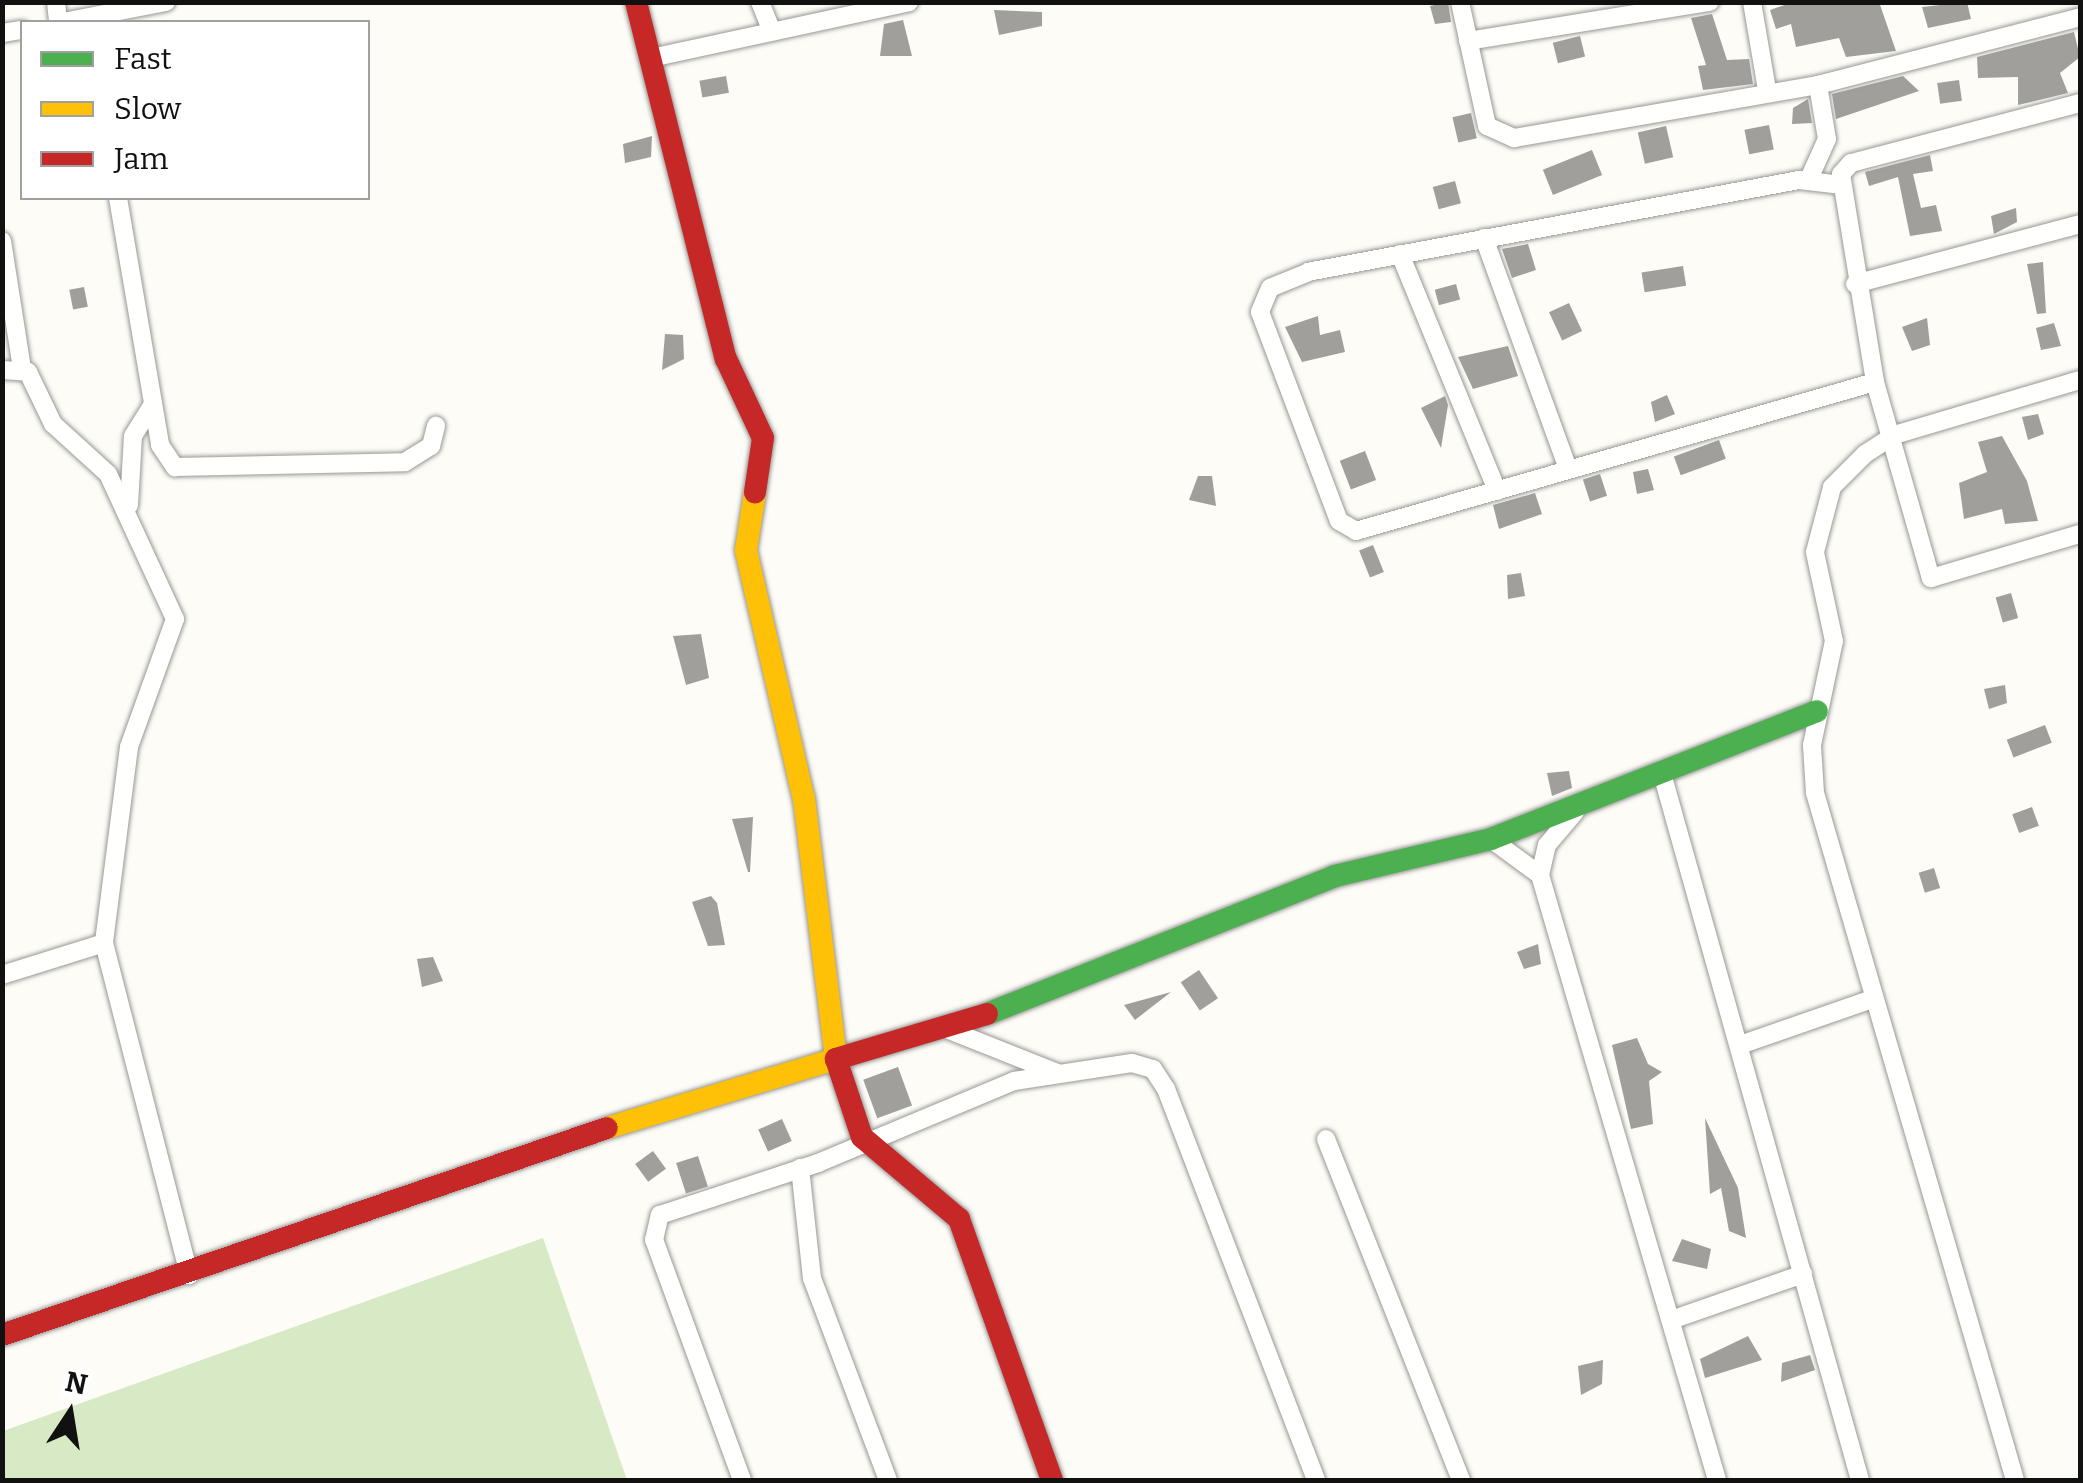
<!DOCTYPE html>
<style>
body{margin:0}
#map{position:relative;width:2083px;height:1483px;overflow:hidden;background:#fdfcf7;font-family:Bitter,serif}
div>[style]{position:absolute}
.forest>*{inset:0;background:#d8eac5}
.building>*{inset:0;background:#a19f9c;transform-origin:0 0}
.roads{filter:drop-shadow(0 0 2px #979795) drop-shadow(0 0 2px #979795)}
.street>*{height:18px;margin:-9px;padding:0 9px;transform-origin:9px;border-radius:9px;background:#fffffe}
.fast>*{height:22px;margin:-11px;padding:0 11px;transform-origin:11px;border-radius:11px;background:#4caf50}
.slow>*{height:22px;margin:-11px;padding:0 11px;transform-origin:11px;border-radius:11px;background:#ffc107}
.jam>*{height:22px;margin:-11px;padding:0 11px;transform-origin:11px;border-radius:11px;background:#c62828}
span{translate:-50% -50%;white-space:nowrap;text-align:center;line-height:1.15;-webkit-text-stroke:10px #fff;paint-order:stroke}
.frame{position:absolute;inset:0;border:5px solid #111;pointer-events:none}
.legend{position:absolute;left:20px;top:20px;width:350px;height:180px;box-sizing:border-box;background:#fff;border:2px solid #a0a0a0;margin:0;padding:12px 18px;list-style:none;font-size:30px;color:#111}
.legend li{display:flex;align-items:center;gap:20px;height:50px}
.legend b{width:50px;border:2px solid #a0a0a0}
.north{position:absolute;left:20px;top:1363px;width:100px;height:100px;-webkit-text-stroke:8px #fff;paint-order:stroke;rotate:12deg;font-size:28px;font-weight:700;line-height:40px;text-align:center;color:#111}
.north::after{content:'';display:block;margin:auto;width:35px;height:45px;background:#111;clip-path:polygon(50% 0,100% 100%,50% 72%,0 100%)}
</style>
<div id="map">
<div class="forest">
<i style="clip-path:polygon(543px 1238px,627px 1480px,3px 1480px,3px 1431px)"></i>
</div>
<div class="building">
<i style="clip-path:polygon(1448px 2px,1451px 22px,1435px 24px,1430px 6px)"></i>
<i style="clip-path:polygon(1793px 2px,1879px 2px,1896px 51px,1846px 57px,1839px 38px,1796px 47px,1791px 24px,1776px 29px,1770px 10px)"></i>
<i style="clip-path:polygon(1967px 2px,1971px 19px,1928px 28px,1922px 7px)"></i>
<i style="clip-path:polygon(994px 10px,1042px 12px,1042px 26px,999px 35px)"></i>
<i style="clip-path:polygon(1712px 14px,1727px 60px,1749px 59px,1753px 84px,1703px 90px,1698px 66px,1706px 65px,1691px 18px)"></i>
<i style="clip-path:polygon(903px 20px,912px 56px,880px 56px,884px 24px)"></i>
<i style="clip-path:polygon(2074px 32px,2080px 57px,2060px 73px,2068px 93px,2018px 105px,2018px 77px,1978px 78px,1977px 57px)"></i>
<i style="left:1580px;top:36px;width:21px;height:28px;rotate:76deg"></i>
<i style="left:726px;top:76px;width:17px;height:27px;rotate:80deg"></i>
<i style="clip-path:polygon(1903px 76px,1919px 91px,1836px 119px,1832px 94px)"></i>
<i style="left:1959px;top:80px;width:21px;height:22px;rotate:82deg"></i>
<i style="clip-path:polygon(1808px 99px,1812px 123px,1792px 124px,1793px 108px)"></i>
<i style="left:1471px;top:113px;width:26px;height:19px;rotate:77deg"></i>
<i style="left:1769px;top:125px;width:25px;height:25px;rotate:79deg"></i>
<i style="left:1666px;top:126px;width:32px;height:29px;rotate:77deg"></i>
<i style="clip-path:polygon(652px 136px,651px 157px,625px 163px,623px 144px)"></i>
<i style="left:1592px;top:150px;width:27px;height:53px;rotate:68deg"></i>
<i style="clip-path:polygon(1930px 155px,1933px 171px,1913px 174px,1921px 208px,1936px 205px,1942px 231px,1910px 236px,1898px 177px,1869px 186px,1865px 172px)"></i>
<i style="left:1455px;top:181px;width:23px;height:23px;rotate:75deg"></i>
<i style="clip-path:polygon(2016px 208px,2017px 222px,1994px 234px,1991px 216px)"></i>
<i style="clip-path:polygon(1528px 244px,1536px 270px,1512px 278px,1502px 249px)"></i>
<i style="clip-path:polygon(2043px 262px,2046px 313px,2037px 314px,2027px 264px)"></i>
<i style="left:1683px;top:266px;width:20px;height:42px;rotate:81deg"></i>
<i style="left:1456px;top:284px;width:16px;height:22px;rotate:75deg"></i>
<i style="left:84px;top:287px;width:20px;height:15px;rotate:79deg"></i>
<i style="left:1569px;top:303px;width:31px;height:22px;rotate:65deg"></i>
<i style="clip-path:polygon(1318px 316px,1320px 335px,1340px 330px,1345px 352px,1302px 362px,1285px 327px)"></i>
<i style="clip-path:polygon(1927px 318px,1930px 345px,1912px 351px,1902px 327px)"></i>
<i style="clip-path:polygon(2054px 323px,2061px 346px,2041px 350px,2036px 328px)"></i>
<i style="clip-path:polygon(665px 334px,683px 335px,684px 359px,662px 370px)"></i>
<i style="clip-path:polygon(1508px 346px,1518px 376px,1473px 389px,1458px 357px)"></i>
<i style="clip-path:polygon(1667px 395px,1675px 414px,1655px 422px,1651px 402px)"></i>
<i style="clip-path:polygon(1445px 396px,1448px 405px,1441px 448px,1421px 408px)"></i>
<i style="clip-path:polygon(2038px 414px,2044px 434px,2028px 440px,2022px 417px)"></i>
<i style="clip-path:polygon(2002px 436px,2027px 481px,2038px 521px,2005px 524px,2002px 509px,1964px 519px,1959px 483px,1987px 472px,1978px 442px)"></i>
<i style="left:1719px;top:440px;width:20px;height:48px;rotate:70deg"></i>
<i style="left:1365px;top:451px;width:31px;height:27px;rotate:69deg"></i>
<i style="clip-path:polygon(1648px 469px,1654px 490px,1637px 494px,1633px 472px)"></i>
<i style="left:1600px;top:474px;width:23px;height:18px;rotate:72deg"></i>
<i style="clip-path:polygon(1198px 476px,1212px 476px,1216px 506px,1189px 500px)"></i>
<i style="clip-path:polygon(1535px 493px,1542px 514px,1499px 529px,1493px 505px)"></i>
<i style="left:1373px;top:545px;width:29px;height:15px;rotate:68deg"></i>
<i style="clip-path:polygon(1521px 573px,1525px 596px,1508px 599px,1507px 575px)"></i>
<i style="left:2011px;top:593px;width:26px;height:16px;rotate:74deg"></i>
<i style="clip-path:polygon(701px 634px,709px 678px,686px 685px,673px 636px)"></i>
<i style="clip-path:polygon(2005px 685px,2007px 703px,1989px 709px,1984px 689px)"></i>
<i style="left:2045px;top:725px;width:19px;height:41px;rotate:69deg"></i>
<i style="clip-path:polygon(1569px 771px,1572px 788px,1552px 796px,1547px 773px)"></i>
<i style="left:2032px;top:807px;width:20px;height:21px;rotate:70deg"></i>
<i style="clip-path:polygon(753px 817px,750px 872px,748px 872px,732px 819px)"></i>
<i style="left:1934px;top:868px;width:21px;height:16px;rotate:73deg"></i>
<i style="clip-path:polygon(711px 896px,717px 903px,725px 945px,708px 946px,692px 902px)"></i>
<i style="clip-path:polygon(1538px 944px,1541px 964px,1524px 969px,1517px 952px)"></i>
<i style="clip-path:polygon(433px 957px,443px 981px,422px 987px,417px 959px)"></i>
<i style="left:1199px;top:970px;width:34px;height:22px;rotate:56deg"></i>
<i style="clip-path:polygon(1171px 992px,1135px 1020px,1124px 1005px)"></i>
<i style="clip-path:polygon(1637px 1038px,1648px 1064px,1662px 1072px,1649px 1081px,1653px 1124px,1631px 1129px,1612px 1045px)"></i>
<i style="left:898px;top:1067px;width:41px;height:37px;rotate:70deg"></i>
<i style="clip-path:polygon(1705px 1118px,1738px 1188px,1746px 1238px,1729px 1231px,1721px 1188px,1710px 1194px)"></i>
<i style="left:782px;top:1119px;width:24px;height:26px;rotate:66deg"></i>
<i style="left:653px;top:1151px;width:22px;height:22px;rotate:54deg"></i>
<i style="left:698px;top:1156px;width:32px;height:23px;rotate:72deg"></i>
<i style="clip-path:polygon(1682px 1239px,1711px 1249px,1707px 1269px,1672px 1261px)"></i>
<i style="clip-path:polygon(1748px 1336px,1762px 1360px,1705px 1378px,1700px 1359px)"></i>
<i style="clip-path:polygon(1810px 1355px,1815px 1370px,1781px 1382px,1782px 1363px)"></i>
<i style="clip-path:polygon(1603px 1360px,1602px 1384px,1581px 1395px,1578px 1366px)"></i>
</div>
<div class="roads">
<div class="street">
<i style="left:56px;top:2px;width:20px;rotate:84deg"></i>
<i style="left:760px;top:2px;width:31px;rotate:68deg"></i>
<i style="left:1460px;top:2px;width:127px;rotate:77.7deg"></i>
<i style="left:1487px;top:126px;width:30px;rotate:24deg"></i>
<i style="left:1514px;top:138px;width:309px;rotate:-9.9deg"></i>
<i style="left:1818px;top:85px;width:271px;rotate:-14.5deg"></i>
<i style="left:1752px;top:2px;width:89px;rotate:80.3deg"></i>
<i style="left:63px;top:22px;width:105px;rotate:-11deg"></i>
<i style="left:2px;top:33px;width:20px;rotate:-9deg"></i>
<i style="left:1468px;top:41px;width:245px;rotate:-9.2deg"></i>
<i style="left:651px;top:58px;width:264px;rotate:-12.2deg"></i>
<i style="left:2080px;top:103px;width:237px;rotate:165.3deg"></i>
<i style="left:1851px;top:163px;width:15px;rotate:132deg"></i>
<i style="left:1841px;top:174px;width:211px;rotate:80.7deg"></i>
<i style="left:1875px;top:382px;width:204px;rotate:74.1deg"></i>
<i style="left:1931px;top:578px;width:155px;rotate:-16.5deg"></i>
<i style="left:1809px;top:179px;width:44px;rotate:-65.8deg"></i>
<i style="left:1827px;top:139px;width:55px;rotate:-99.5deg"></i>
<i style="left:1842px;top:185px;width:43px;rotate:-173.4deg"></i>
<i style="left:1799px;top:180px;width:499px;rotate:169.4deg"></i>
<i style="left:1309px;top:272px;width:42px;rotate:157.7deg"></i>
<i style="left:1270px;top:288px;width:26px;rotate:113deg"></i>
<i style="left:1260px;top:312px;width:223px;rotate:69.3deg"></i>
<i style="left:1339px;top:521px;width:20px;rotate:30deg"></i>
<i style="left:1356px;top:531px;width:540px;rotate:-16.02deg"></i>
<i style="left:118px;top:198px;width:251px;rotate:80.3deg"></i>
<i style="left:160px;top:445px;width:27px;rotate:56deg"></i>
<i style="left:175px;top:467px;width:230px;rotate:-1.2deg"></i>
<i style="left:405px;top:462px;width:31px;rotate:-32deg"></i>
<i style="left:431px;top:446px;width:21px;rotate:-76deg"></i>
<i style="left:1484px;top:238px;width:246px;rotate:70deg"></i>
<i style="left:2px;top:241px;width:129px;rotate:81.1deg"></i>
<i style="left:1400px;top:254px;width:256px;rotate:67.7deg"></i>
<i style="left:1855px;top:284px;width:233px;rotate:-14.9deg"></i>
<i style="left:2px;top:370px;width:26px;rotate:4deg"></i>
<i style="left:28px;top:372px;width:58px;rotate:64.3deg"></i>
<i style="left:53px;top:424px;width:74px;rotate:42.3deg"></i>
<i style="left:108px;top:474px;width:160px;rotate:65.2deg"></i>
<i style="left:175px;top:619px;width:136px;rotate:109.8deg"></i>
<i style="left:129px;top:747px;width:198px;rotate:97.3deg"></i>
<i style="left:104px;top:943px;width:343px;rotate:75.6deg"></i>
<i style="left:129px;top:505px;width:69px;rotate:-86.7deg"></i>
<i style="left:133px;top:436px;width:38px;rotate:-58deg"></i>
<i style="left:1663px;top:777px;width:730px;rotate:74.35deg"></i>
<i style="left:1491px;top:839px;width:61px;rotate:36.3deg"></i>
<i style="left:1540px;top:875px;width:630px;rotate:73.69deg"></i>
<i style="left:1540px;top:875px;width:31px;rotate:-77deg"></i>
<i style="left:1547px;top:845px;width:43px;rotate:-49.7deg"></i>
<i style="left:2px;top:975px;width:107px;rotate:-17.4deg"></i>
<i style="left:949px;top:1030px;width:116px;rotate:21.7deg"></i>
<i style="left:1740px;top:1045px;width:137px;rotate:-19.2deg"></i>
<i style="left:1326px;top:1139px;width:367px;rotate:68.4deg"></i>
<i style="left:800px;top:1168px;width:111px;rotate:83.8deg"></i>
<i style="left:812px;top:1278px;width:216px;rotate:69.4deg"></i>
<i style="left:1671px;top:1320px;width:140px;rotate:-19.2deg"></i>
<i style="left:742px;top:1480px;width:256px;rotate:-110.1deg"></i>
<i style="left:654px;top:1240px;width:26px;rotate:-77deg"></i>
<i style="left:660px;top:1215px;width:166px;rotate:-18.2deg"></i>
<i style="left:818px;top:1163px;width:212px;rotate:-22.7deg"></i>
<i style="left:1014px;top:1081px;width:119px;rotate:-8.7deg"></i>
<i style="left:1132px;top:1063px;width:22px;rotate:16deg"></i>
<i style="left:1153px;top:1069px;width:24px;rotate:57deg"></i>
<i style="left:1166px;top:1089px;width:419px;rotate:69deg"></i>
<i style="left:2015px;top:1480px;width:716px;rotate:-106.23deg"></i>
<i style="left:1815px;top:793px;width:48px;rotate:-93.6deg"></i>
<i style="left:1812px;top:745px;width:106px;rotate:-78.1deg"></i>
<i style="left:1834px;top:641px;width:91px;rotate:-102.1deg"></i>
<i style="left:1815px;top:552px;width:67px;rotate:-75.3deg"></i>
<i style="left:1832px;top:487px;width:47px;rotate:-45deg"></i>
<i style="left:1865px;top:454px;width:35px;rotate:-33deg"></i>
<i style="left:1894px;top:435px;width:194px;rotate:-16.5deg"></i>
</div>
<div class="fast">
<i style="left:987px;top:1014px;width:374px;rotate:-21.6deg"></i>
<i style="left:1335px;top:876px;width:160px;rotate:-13.3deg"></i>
<i style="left:1491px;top:839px;width:350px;rotate:-21.4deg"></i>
</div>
<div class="slow">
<i style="left:607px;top:1128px;width:239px;rotate:-16.8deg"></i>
<i style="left:836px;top:1059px;width:261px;rotate:-97deg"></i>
<i style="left:804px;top:800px;width:257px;rotate:-103.1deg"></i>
<i style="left:746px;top:550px;width:59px;rotate:-81.2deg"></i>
</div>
<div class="jam">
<i style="left:636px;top:2px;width:368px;rotate:75.9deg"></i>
<i style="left:726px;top:359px;width:87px;rotate:64.9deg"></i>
<i style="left:763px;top:438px;width:55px;rotate:98.4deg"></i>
<i style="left:987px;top:1014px;width:158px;rotate:163.4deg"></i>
<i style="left:836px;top:1059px;width:82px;rotate:71.6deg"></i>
<i style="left:862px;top:1137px;width:127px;rotate:40.2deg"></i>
<i style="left:959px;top:1219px;width:277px;rotate:70.4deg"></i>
<i style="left:2px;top:1335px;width:639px;rotate:-18.89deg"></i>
</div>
</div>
<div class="frame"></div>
<ul class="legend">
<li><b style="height:12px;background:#4caf50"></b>Fast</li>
<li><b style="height:12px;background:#ffc107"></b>Slow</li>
<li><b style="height:12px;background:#c62828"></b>Jam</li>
</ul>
<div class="north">N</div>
</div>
